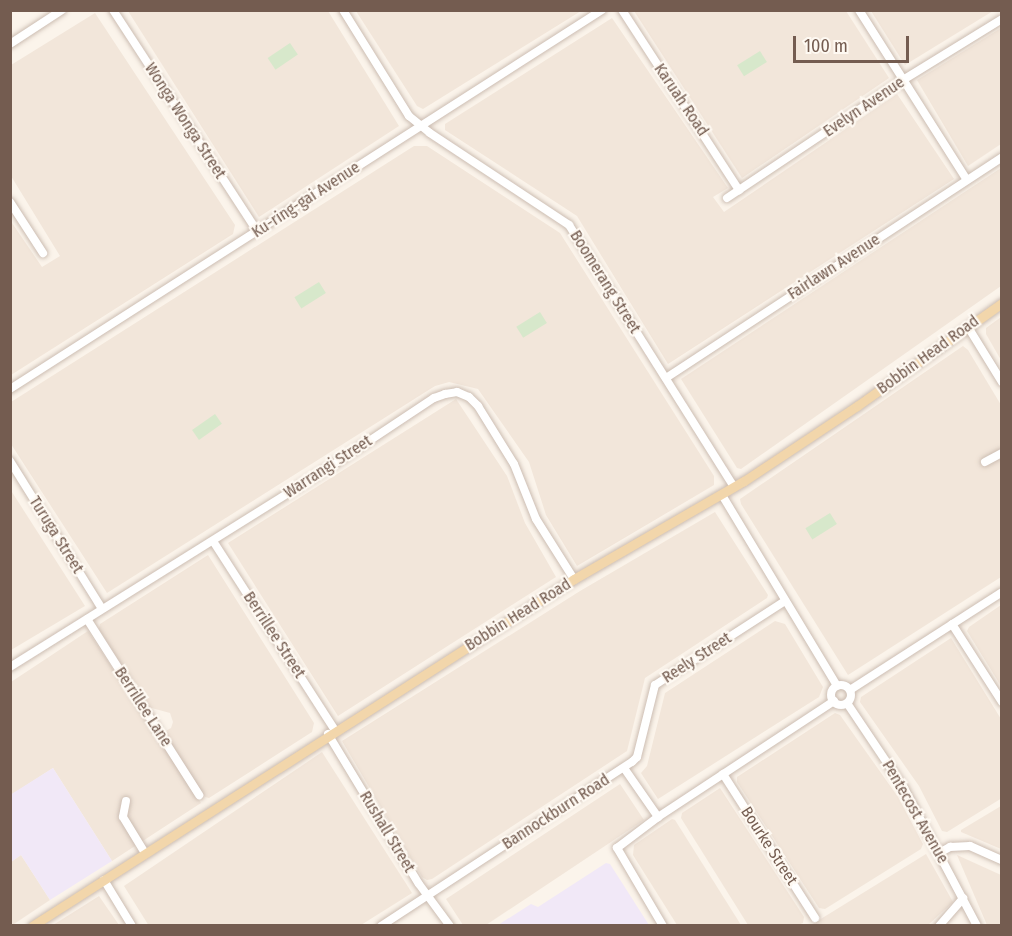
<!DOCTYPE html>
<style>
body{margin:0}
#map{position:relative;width:1012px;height:936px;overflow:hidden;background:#fbf4eb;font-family:"Fira Sans Condensed",sans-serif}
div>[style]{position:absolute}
.residential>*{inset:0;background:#f2e6da}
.education>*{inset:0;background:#f1e8f7}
.green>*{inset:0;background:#d7e8cb;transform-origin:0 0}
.roads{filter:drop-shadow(0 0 2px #ccbdb2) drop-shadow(0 0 2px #ccbdb2)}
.minor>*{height:8px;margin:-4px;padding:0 4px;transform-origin:4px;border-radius:4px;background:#fff}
.minor>.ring{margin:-4px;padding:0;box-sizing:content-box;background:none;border:8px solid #fff;border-radius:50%}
.major>*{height:9px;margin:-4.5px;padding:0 4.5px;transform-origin:4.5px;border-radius:4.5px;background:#f2d6ab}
span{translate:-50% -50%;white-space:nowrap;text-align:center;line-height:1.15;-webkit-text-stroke:4.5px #fef9f2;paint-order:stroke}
.street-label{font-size:16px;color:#745c50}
.frame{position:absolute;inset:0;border:12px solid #745c50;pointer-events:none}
.scale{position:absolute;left:793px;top:36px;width:116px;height:27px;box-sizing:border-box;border:3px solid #745c50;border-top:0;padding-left:8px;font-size:18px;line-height:21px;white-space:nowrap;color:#745c50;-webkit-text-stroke:4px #fef9f2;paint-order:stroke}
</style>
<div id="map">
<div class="residential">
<i style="clip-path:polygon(128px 11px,328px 11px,399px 126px,259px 217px)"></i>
<i style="clip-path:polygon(356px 11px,581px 11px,423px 109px,417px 106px)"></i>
<i style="clip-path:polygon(634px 11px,846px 11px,889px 78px,742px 178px)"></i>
<i style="clip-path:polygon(871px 11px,993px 11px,905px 65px)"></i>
<i style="clip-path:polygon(95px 13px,235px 225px,233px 234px,11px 375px,10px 220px,42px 267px,60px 256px,11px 176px,11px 65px)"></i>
<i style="clip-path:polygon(612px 18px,728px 188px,713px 197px,724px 212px,897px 94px,954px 179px,668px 364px,577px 216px,445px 130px,445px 124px)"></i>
<i style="clip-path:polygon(1001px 28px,1001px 144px,968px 166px,917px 80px)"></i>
<i style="clip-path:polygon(414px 146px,427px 146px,560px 233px,714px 476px,714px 485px,577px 566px,546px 515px,529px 462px,478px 389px,449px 382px,435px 386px,107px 593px,11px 444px,11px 402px)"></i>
<i style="clip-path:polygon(1001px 168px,1001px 286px,741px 469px,737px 468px,681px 379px)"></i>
<i style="clip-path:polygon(1001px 317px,1001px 360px,986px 334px,986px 328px)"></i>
<i style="clip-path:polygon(963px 346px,968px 350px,1001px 405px,1001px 577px,848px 675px,741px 504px,740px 499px)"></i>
<i style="clip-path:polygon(456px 399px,507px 476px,525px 523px,556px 577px,338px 716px,228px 543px)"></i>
<i style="clip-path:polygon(10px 489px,85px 606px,11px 650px,10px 650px)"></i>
<i style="clip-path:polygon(715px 512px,768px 595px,767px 598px,645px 678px,627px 751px,432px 879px,427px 880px,422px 877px,342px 741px,580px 591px)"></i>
<i style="clip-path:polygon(208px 555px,314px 723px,312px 732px,209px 798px,205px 797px,164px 732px,171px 728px,173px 722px,170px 713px,148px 707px,99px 629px,100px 624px)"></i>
<i style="clip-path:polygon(1001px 605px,1001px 686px,967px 631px,969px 627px)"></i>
<i style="clip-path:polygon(775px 621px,785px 624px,823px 687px,819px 697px,658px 799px,641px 773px,647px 766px,665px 693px)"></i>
<i style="clip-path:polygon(88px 631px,201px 803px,112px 861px,53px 768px,11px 795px,11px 682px)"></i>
<i style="clip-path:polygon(951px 638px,1001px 719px,1002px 798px,947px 832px,942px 831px,919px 786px,860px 702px,861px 697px)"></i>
<i style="clip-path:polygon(835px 713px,840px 715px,898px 797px,923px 844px,921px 849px,825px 909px,819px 908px,737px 782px,737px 777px)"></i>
<i style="clip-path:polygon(322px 752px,412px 893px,361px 925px,149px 926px,124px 886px)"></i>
<i style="clip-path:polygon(620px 784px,644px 820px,486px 925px,463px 925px,446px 899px)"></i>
<i style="clip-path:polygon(720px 788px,804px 917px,803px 923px,798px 925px,748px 925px,681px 818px,682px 813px)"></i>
<i style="clip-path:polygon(1001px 806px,1001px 849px,961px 832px,961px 830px)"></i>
<i style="clip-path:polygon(672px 819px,675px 820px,741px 925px,677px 925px,633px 855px,634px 845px)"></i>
<i style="clip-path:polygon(926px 854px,953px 902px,928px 925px,811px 925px)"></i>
<i style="clip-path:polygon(21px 855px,50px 900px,11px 926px,11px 862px)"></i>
<i style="clip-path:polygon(957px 855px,1001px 875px,1001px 925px,987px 925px)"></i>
<i style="clip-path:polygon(99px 896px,119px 925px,53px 925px)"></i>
</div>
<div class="education">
<i style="clip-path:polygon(53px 768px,112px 861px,50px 900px,21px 855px,11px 862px,10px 795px)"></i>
<i style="clip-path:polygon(606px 863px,610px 864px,649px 925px,498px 925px,531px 904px,538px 907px)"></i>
</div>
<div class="green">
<i style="left:290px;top:43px;width:14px;height:27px;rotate:56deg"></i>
<i style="left:760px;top:51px;width:13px;height:27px;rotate:58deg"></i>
<i style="left:319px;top:282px;width:13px;height:29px;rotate:58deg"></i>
<i style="left:540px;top:312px;width:13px;height:28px;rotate:58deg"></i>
<i style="left:215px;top:414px;width:12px;height:28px;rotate:55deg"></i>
<i style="left:830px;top:513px;width:13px;height:29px;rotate:58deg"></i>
</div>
<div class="roads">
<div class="minor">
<i style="left:113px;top:10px;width:264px;rotate:56.9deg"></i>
<i style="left:343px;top:10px;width:125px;rotate:58.1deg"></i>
<i style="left:409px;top:116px;width:27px;rotate:39deg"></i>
<i style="left:430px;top:133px;width:167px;rotate:33.5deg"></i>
<i style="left:569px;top:225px;width:310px;rotate:57.8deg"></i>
<i style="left:622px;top:10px;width:215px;rotate:57deg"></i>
<i style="left:859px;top:10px;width:201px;rotate:57.6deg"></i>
<i style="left:10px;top:44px;width:62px;rotate:-33.2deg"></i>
<i style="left:727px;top:198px;width:212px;rotate:-33.8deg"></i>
<i style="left:903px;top:80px;width:116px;rotate:-31.6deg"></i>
<i style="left:10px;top:202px;width:61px;rotate:57.1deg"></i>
<i style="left:968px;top:327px;width:65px;rotate:58.3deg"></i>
<i style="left:666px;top:378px;width:402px;rotate:-33.3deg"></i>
<i style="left:10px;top:389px;width:703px;rotate:-32.63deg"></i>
<i style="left:10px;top:461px;width:174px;rotate:58.1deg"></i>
<i style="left:985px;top:462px;width:19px;rotate:-28deg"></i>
<i style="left:722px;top:495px;width:223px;rotate:58.9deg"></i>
<i style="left:213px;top:541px;width:225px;rotate:57.2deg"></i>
<i style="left:87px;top:619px;width:209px;rotate:57.5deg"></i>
<i style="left:952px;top:624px;width:93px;rotate:57.3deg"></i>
<i style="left:10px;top:667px;width:381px;rotate:-32deg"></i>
<i style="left:333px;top:465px;width:121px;rotate:-33.6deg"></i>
<i style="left:434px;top:398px;width:12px;rotate:-20deg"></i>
<i style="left:445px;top:394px;width:12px;rotate:-9deg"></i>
<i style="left:457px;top:392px;width:13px;rotate:23deg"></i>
<i style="left:469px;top:397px;width:13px;rotate:45deg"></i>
<i style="left:478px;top:406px;width:68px;rotate:58.2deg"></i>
<i style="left:514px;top:464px;width:59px;rotate:68.2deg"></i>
<i style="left:536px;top:519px;width:71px;rotate:57.7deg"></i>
<i class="ring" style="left:831px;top:685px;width:12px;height:12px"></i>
<i style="left:850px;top:690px;width:181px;rotate:-32.8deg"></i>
<i style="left:847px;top:703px;width:102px;rotate:56.2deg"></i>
<i style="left:904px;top:788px;width:156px;rotate:62.1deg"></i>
<i style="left:328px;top:734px;width:175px;rotate:58.8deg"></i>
<i style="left:419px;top:884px;width:52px;rotate:53.6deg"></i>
<i style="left:624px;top:768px;width:60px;rotate:55.2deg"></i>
<i style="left:723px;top:774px;width:171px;rotate:57.4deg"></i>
<i style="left:126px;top:801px;width:16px;rotate:101deg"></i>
<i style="left:123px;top:817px;width:42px;rotate:58.6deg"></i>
<i style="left:939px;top:853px;width:13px;rotate:-29deg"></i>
<i style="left:950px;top:847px;width:20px;rotate:-3deg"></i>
<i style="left:970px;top:846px;width:35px;rotate:24deg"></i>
<i style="left:104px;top:880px;width:54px;rotate:58.7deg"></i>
<i style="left:381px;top:926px;width:300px;rotate:-33.2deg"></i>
<i style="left:632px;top:762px;width:7px;rotate:-45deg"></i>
<i style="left:637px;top:757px;width:74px;rotate:-76deg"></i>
<i style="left:655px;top:685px;width:155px;rotate:-32.9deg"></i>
<i style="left:663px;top:926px;width:91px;rotate:-120.5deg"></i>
<i style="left:617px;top:848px;width:51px;rotate:-37.1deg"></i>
<i style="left:658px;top:817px;width:211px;rotate:-33.4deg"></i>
<i style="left:939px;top:926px;width:37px;rotate:-49deg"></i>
</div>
<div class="major">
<i style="left:32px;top:926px;width:644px;rotate:-32.63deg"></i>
<i style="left:574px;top:579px;width:196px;rotate:-30deg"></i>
<i style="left:744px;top:481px;width:136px;rotate:-33.6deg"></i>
<i style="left:857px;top:406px;width:178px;rotate:-35.4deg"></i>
</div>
</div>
<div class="street-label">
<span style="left:681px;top:100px;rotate:56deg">Karuah Road</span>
<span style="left:864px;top:107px;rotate:-34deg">Evelyn Avenue</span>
<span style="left:185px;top:121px;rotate:57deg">Wonga Wonga Street</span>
<span style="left:306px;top:200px;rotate:-33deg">Ku-ring-gai Avenue</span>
<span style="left:834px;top:267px;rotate:-33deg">Fairlawn Avenue</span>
<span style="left:605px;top:282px;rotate:58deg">Boomerang Street</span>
<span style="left:928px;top:355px;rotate:-36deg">Bobbin Head Road</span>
<span style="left:328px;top:467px;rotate:-33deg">Warrangi Street</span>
<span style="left:56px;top:535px;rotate:58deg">Turuga Street</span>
<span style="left:518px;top:615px;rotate:-32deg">Bobbin Head Road</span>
<span style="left:274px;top:635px;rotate:57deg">Berrillee Street</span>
<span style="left:697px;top:658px;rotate:-33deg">Reely Street</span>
<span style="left:143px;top:707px;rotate:57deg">Berrillee Lane</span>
<span style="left:556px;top:812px;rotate:-33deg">Bannockburn Road</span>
<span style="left:915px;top:812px;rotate:60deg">Pentecost Avenue</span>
<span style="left:387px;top:832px;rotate:59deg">Rushall Street</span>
<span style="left:769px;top:846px;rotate:57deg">Bourke Street</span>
</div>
<div class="frame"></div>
<div class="scale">100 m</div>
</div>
